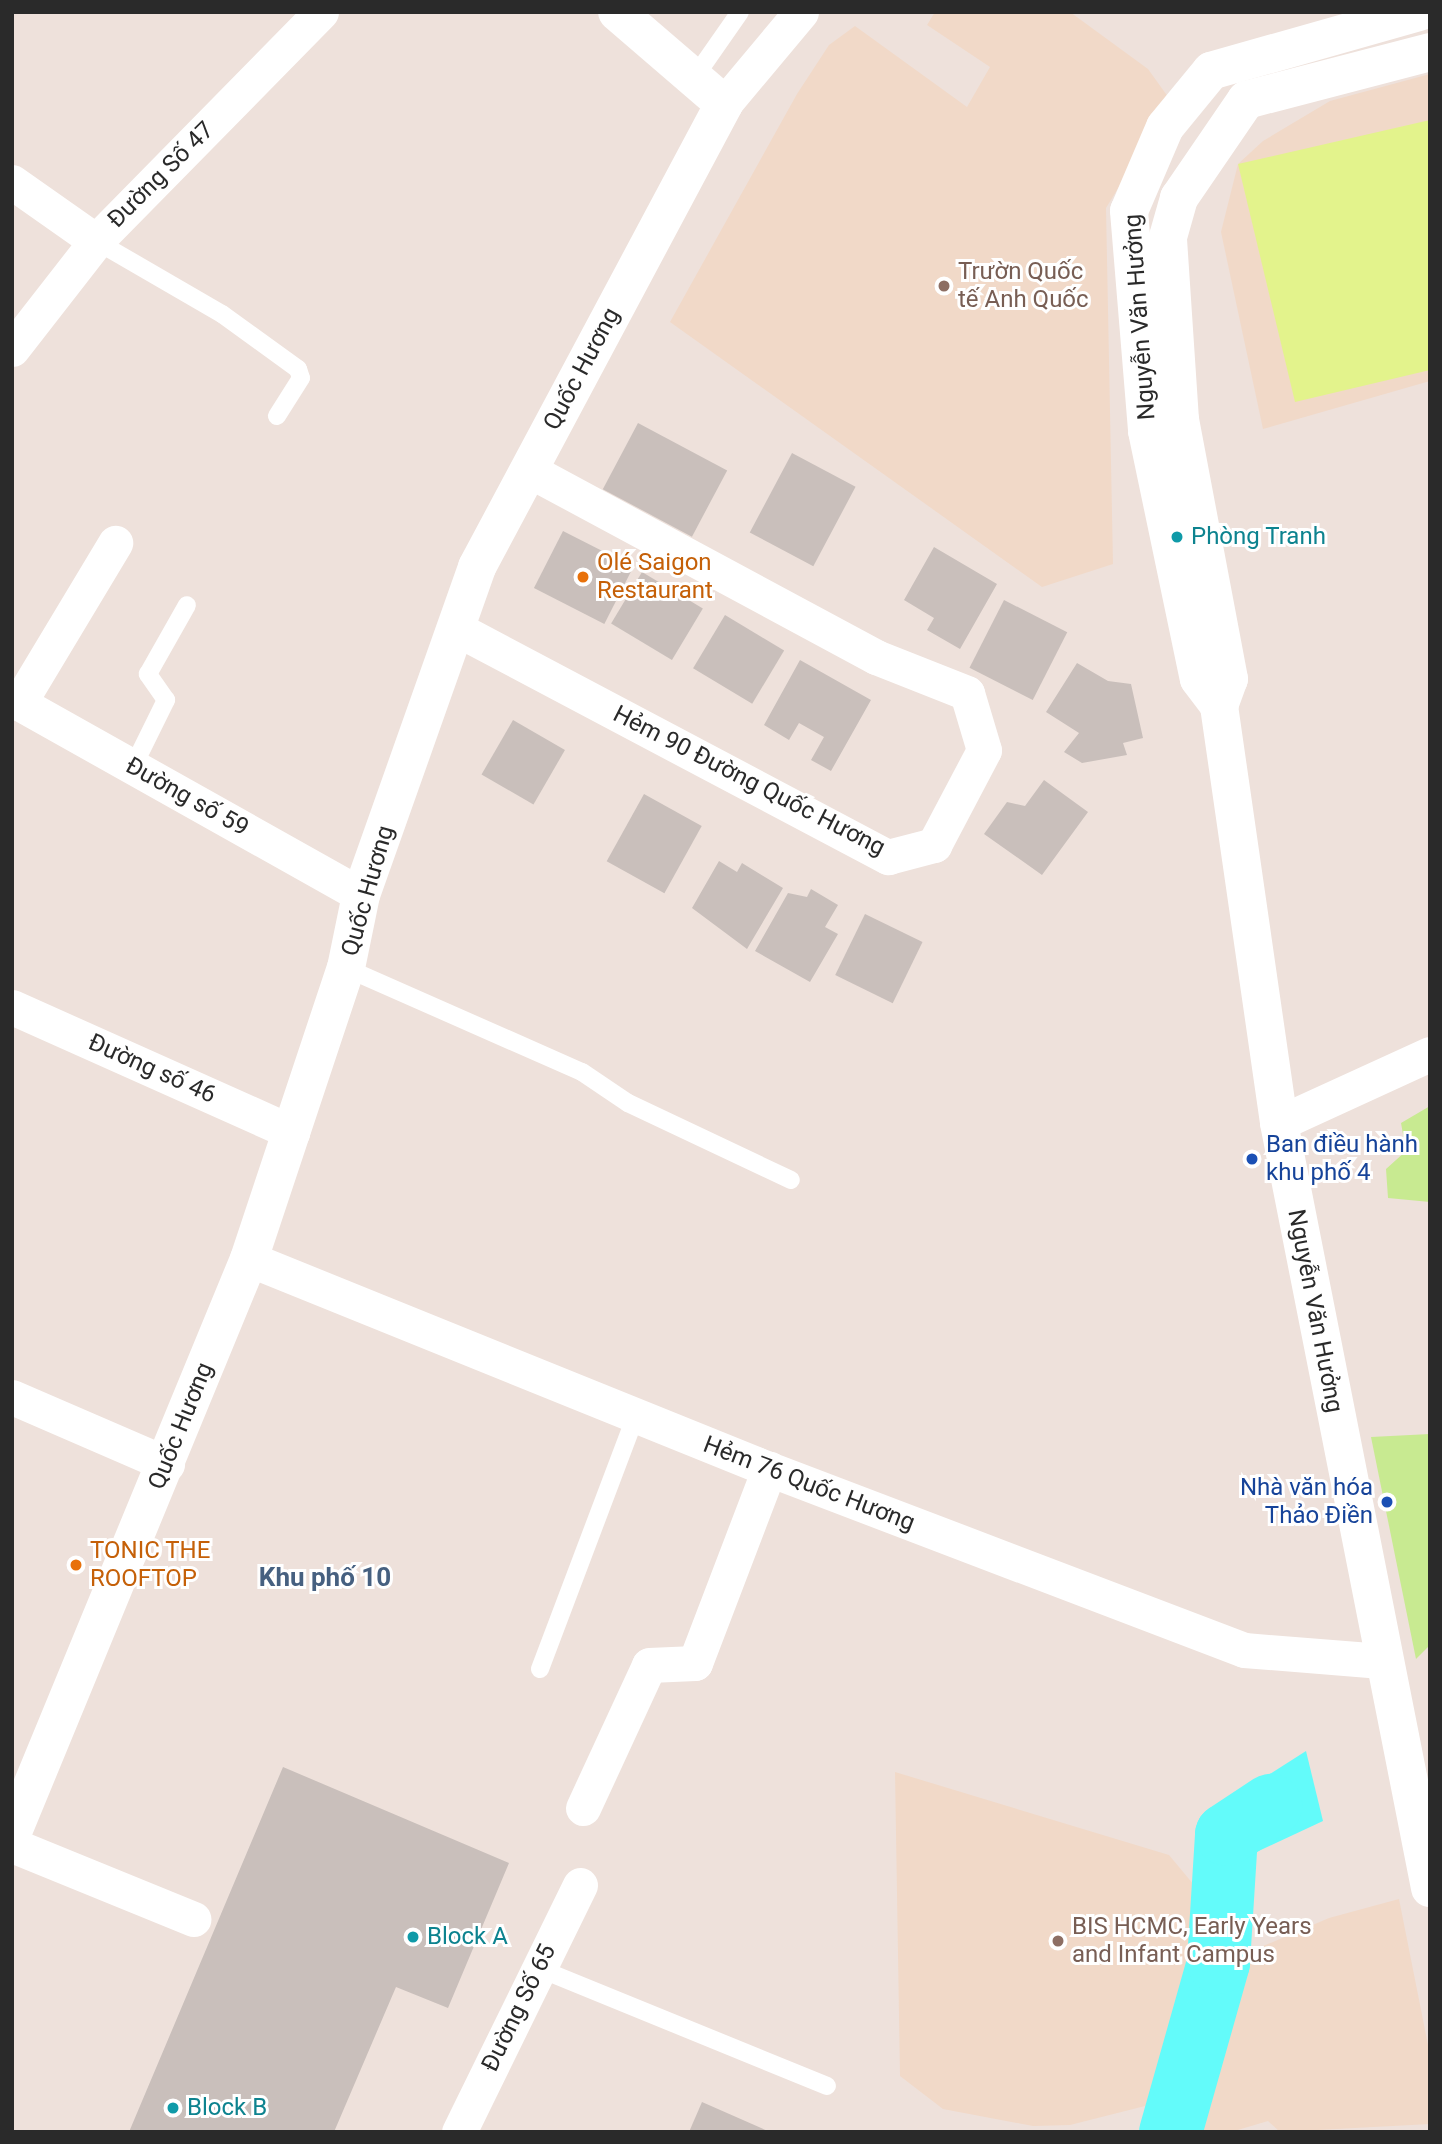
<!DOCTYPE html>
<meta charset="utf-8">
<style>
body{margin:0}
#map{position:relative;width:1442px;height:2144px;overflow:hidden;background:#eee1db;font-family:Roboto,sans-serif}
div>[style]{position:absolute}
.education>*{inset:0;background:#f1d9c8}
.green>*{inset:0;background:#c8ea91}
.pitch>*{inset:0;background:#e3f38c}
.water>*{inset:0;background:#63fbfa}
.river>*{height:63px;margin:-31.5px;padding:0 31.5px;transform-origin:31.5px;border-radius:31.5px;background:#63fbfa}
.building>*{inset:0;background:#c9bfbb;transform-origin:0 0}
.lane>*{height:18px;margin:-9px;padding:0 9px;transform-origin:9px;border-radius:9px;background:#fff}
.street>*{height:35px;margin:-17.5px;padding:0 17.5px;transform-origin:17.5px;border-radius:17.5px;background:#fff}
.secondary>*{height:38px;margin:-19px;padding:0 19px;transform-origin:19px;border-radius:19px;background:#fff}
.dots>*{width:19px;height:19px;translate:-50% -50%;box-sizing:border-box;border:4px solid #fff;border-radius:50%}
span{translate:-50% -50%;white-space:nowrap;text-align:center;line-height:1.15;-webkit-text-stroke:6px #fff;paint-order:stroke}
.street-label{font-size:24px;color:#2a2a2a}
.education-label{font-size:24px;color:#785e54}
.left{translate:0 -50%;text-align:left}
.culture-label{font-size:24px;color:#0d838f}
.food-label{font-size:24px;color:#c56008}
.transit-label{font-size:24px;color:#164399}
.right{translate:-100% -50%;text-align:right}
.neighbourhood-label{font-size:26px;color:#466080;font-weight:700}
.frame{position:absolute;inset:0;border:14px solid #2a2a2a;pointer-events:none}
</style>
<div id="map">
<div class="education">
<i style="clip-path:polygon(935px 12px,1070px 12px,1148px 69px,1171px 101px,1106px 208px,1113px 564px,1042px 587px,670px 322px,797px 94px,829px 45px,855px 26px,967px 107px,990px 67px,927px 25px)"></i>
<i style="clip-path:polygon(1430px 74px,1430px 381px,1263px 429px,1221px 232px,1238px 164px,1263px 141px,1330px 101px)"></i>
<i style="clip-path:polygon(895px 1772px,1169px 1855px,1214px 1909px,1221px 1964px,1329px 1918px,1399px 1899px,1430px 2055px,1430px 2124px,1280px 2132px,1268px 2121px,1231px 2132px,1174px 2132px,1149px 2105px,1070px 2125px,1033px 2126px,943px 2109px,900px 2076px)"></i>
</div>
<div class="green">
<i style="clip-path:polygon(1430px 1106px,1430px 1202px,1388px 1198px,1386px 1169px,1406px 1151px,1401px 1123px)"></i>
<i style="clip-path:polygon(1430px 1434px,1430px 1645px,1416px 1659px,1371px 1437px)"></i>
</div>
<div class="pitch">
<i style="clip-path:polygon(1430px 120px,1430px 370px,1295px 402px,1238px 164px)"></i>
</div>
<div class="water">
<i style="clip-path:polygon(1306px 1751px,1323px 1821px,1205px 1876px,1199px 1819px)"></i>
</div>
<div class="river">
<i style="left:1170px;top:2132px;width:177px;rotate:-74.2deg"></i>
<i style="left:1218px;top:1962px;width:128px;rotate:-86.4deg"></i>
<i style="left:1226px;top:1834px;width:53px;rotate:-33.4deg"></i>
</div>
<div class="building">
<i style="left:638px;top:423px;width:101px;height:75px;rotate:28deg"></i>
<i style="left:792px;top:453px;width:72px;height:90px;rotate:28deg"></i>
<i style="left:563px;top:531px;width:79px;height:64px;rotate:27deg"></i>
<i style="clip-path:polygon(934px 547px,997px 584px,960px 649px,927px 630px,934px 618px,904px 600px)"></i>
<i style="left:642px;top:572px;width:71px;height:60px;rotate:31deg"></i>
<i style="left:1004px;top:600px;width:71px;height:76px;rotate:27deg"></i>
<i style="left:725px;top:615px;width:69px;height:62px;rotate:31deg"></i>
<i style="clip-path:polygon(800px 660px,871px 700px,831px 771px,811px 760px,824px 737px,799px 723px,789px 740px,764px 725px)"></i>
<i style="clip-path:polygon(1077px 663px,1108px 681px,1131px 684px,1143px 738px,1123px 743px,1127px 755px,1082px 763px,1064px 752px,1079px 733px,1046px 712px)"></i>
<i style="left:513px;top:720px;width:60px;height:63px;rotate:30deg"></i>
<i style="clip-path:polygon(1044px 780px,1088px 812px,1042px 875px,984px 834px,1007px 802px,1025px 806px)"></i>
<i style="left:644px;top:794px;width:66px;height:77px;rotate:29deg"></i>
<i style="clip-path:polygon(719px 861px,737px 872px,742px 863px,783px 888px,747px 949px,692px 908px)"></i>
<i style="clip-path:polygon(811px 889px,838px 905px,825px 927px,838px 934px,810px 982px,755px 951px,788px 893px,807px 897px)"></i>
<i style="left:865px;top:914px;width:64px;height:68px;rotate:26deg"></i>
<i style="clip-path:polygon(283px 1767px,509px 1863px,448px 2008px,396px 1987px,334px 2132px,129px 2132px)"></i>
<i style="clip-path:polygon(702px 2102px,770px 2132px,689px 2132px)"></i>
</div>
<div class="lane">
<i style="left:694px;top:78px;width:80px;rotate:-55.1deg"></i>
<i style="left:96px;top:241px;width:146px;rotate:30.1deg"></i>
<i style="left:222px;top:314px;width:94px;rotate:35.9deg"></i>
<i style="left:298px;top:369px;width:9px;rotate:72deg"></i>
<i style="left:301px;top:378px;width:45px;rotate:122.3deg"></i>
<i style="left:133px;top:767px;width:75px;rotate:-63.8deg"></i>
<i style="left:166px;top:700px;width:32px;rotate:-125deg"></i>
<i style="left:148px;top:674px;width:79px;rotate:-60.5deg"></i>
<i style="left:346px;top:968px;width:258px;rotate:23.8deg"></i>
<i style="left:582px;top:1072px;width:55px;rotate:34deg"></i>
<i style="left:628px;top:1103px;width:180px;rotate:25.3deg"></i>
<i style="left:540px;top:1669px;width:272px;rotate:-69.3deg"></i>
<i style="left:538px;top:1968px;width:312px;rotate:22.2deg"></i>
</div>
<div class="street">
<i style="left:724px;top:104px;width:120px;rotate:-50.1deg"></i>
<i style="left:12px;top:182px;width:103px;rotate:35.1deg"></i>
<i style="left:12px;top:349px;width:137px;rotate:-52.1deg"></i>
<i style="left:96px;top:241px;width:321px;rotate:-45.5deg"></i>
<i style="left:457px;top:629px;width:488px;rotate:27.9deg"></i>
<i style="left:888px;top:857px;width:48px;rotate:-14.6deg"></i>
<i style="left:934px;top:845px;width:107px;rotate:-62.2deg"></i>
<i style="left:984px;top:750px;width:59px;rotate:-106.6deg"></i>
<i style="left:967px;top:693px;width:98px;rotate:-158.4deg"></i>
<i style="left:876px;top:657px;width:395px;rotate:-151.7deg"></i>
<i style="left:12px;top:699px;width:400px;rotate:29.3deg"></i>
<i style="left:19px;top:703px;width:187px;rotate:-59deg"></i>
<i style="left:12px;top:1007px;width:307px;rotate:24.1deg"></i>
<i style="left:1279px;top:1123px;width:166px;rotate:-24.6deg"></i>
<i style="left:249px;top:1259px;width:547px;rotate:22.02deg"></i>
<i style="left:756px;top:1464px;width:522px;rotate:20.86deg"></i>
<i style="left:1244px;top:1650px;width:138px;rotate:4.6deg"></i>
<i style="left:12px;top:1397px;width:169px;rotate:23.4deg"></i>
<i style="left:583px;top:1808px;width:157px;rotate:-65.2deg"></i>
<i style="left:649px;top:1665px;width:46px;rotate:-2.5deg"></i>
<i style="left:695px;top:1663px;width:208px;rotate:-69.1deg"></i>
<i style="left:12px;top:1845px;width:196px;rotate:22.2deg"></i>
<i style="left:459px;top:2132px;width:275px;rotate:-63.9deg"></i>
</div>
<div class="secondary">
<i style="left:1419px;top:12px;width:216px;rotate:164.2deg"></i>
<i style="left:1211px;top:71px;width:72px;rotate:129.4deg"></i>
<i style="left:1165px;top:127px;width:91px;rotate:113.2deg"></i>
<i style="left:1129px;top:211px;width:221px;rotate:85.3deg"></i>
<i style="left:1147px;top:431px;width:253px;rotate:78.2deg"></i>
<i style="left:1199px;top:679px;width:34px;rotate:53deg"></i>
<i style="left:1219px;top:706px;width:421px;rotate:81.8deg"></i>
<i style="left:1279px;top:1123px;width:780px;rotate:78.83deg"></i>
<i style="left:1219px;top:706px;width:29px;rotate:-70deg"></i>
<i style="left:1229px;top:679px;width:264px;rotate:-100.7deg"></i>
<i style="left:1180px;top:420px;width:183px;rotate:-93.8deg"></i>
<i style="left:1168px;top:237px;width:41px;rotate:-74.2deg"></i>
<i style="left:1179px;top:198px;width:119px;rotate:-55.6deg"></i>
<i style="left:1246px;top:100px;width:190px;rotate:-14.6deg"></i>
<i style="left:12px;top:1834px;width:622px;rotate:-67.6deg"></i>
<i style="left:249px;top:1259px;width:307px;rotate:-71.6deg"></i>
<i style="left:346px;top:968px;width:75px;rotate:-78.4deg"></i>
<i style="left:361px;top:895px;width:348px;rotate:-70.5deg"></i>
<i style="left:477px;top:567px;width:525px;rotate:-61.92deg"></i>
<i style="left:724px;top:104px;width:141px;rotate:-139.3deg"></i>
</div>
<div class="dots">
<i style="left:944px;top:286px;background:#8d6e63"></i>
<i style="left:1177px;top:537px;background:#0f9aa8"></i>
<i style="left:583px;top:577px;background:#e8710a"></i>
<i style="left:1252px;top:1159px;background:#1a4fb4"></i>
<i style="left:1387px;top:1502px;background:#1a4fb4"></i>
<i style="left:76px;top:1565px;background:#e8710a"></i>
<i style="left:413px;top:1937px;background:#0f9aa8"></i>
<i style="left:1058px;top:1941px;background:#8d6e63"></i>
<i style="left:173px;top:2108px;background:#0f9aa8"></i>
</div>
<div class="street-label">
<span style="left:161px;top:175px;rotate:-45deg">Đường Số 47</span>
<span style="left:1140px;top:317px;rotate:-94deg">Nguyễn Văn Hưởng</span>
<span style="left:582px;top:369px;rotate:-62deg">Quốc Hương</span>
<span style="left:749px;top:781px;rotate:27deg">Hẻm 90 Đường Quốc Hương</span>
<span style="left:187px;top:797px;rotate:29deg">Đường số 59</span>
<span style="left:368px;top:891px;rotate:-74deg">Quốc Hương</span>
<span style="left:152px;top:1069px;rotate:24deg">Đường số 46</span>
<span style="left:1315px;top:1311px;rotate:79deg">Nguyễn Văn Hưởng</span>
<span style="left:181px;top:1426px;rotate:-68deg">Quốc Hương</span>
<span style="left:809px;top:1484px;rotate:21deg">Hẻm 76 Quốc Hương</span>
<span style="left:519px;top:2008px;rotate:-64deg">Đường Số 65</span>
</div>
<div class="education-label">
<span class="left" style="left:958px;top:286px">Trườn Quốc<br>tế Anh Quốc</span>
<span class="left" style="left:1072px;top:1941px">BIS HCMC, Early Years<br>and Infant Campus</span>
</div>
<div class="culture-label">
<span class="left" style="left:1191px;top:537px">Phòng Tranh</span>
<span class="left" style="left:427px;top:1937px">Block A</span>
<span class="left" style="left:187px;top:2108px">Block B</span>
</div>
<div class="food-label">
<span class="left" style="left:597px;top:577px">Olé Saigon<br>Restaurant</span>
<span class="left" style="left:90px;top:1565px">TONIC THE<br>ROOFTOP</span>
</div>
<div class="transit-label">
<span class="left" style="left:1266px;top:1159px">Ban điều hành<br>khu phố 4</span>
<span class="right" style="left:1373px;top:1502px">Nhà văn hóa<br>Thảo Điền</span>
</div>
<div class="neighbourhood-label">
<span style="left:325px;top:1578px">Khu phố 10</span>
</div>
<div class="frame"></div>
</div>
